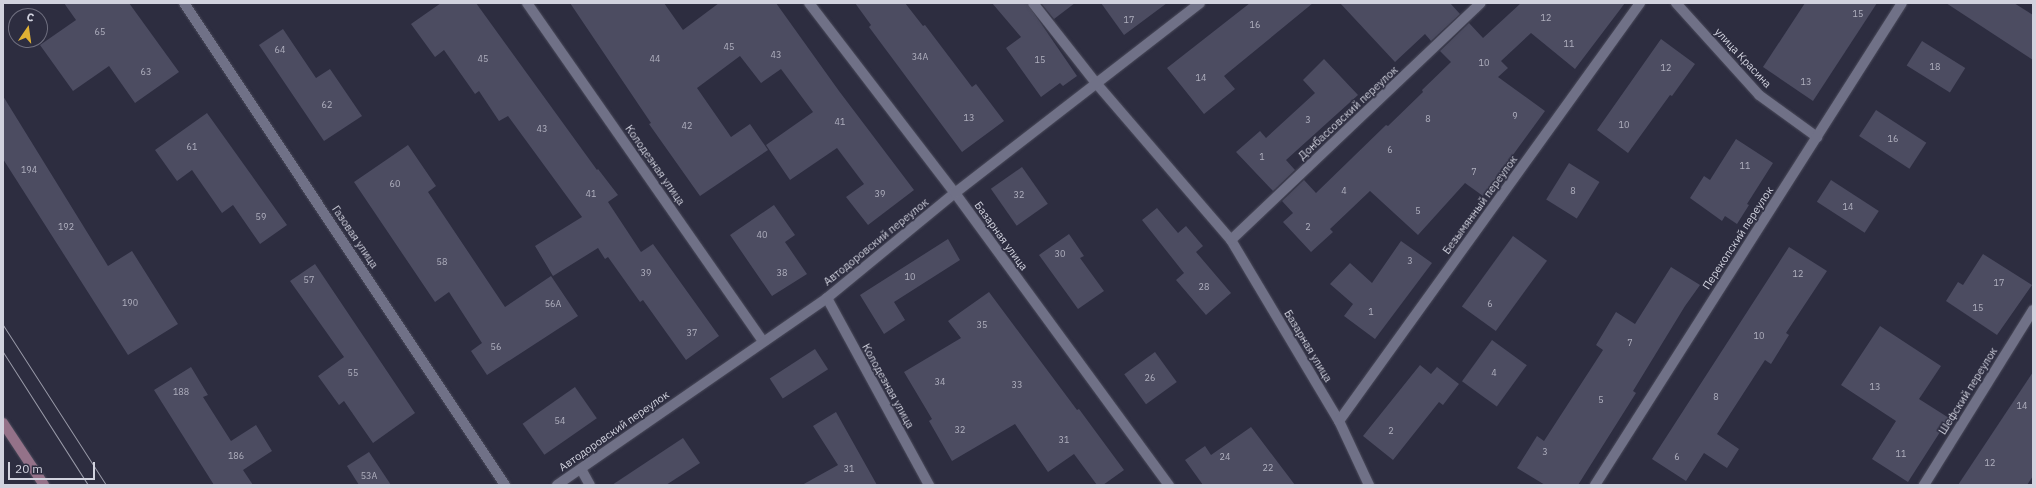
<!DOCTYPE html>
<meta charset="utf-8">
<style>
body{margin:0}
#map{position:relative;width:2036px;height:488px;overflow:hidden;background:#2d2d40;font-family:"IBM Plex Sans",sans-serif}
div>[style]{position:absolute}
.building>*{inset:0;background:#4c4c61;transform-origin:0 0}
.roads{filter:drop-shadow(0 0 1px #4a4a5a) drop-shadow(0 0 1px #4a4a5a)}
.minor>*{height:10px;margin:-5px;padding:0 5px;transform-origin:5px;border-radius:5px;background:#707187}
.secondary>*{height:10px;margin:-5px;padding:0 5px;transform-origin:5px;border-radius:5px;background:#947289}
.tram>*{height:1px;margin:-0.5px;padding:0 0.5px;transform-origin:0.5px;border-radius:0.5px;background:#9899a7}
span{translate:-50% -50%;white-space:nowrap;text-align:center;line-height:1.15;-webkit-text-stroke:3px #2d2d40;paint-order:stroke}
.number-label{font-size:9px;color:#b0b0bf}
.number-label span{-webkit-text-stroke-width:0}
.street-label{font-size:11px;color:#d1d2de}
.frame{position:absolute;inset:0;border:4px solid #d1d2de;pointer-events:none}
.north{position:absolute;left:8px;top:8px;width:40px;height:40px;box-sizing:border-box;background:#2d2d40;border:1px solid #6f6f7f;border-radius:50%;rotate:13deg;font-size:11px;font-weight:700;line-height:16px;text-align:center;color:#d1d2de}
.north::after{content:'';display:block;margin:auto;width:14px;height:18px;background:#dfb034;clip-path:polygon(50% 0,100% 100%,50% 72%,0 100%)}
.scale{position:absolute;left:8px;top:462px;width:87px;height:18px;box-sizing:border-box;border:2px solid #d1d2de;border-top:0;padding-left:5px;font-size:12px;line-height:14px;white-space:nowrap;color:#d1d2de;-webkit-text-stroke:3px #2d2d40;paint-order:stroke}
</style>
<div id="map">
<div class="building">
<i style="clip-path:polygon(64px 3px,129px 3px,179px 72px,135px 103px,109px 66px,73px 91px,40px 45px,76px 20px)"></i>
<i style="clip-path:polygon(441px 3px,476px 3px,597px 170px,598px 169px,618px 195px,608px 202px,641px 252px,653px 244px,719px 336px,686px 360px,643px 300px,640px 302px,608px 257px,605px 259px,598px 248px,553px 276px,535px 246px,582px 217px,508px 116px,499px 121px,479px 91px,475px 94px,444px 50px,435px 57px,411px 24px)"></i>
<i style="clip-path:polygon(570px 3px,664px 3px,683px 30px,719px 3px,776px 3px,839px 91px,914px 190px,868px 225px,846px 197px,864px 184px,837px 148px,790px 180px,766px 145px,813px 112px,781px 69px,761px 83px,740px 56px,697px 88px,731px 137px,750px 124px,768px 150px,700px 196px,649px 124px,651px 123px)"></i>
<i style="clip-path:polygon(855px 3px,905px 3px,923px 26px,925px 25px,972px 87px,976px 84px,1004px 121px,962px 152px,869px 27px,871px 25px)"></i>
<i style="clip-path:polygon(992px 3px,1027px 3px,1077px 76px,1063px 86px,1060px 83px,1041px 97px,1006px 48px,1021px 37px)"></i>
<i style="clip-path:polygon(1041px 3px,1075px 3px,1054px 19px)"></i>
<i style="clip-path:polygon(1101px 3px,1167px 3px,1124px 35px)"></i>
<i style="clip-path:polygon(1250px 3px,1313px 3px,1224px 76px,1235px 89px,1204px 114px,1167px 68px)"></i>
<i style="clip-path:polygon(1340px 3px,1450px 3px,1460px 14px,1431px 41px,1425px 34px,1395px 62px)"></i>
<i style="clip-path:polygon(1521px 3px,1625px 3px,1575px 69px,1531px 33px,1501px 61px,1508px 68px,1498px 77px,1545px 111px,1483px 196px,1465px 183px,1418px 235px,1370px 191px,1330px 229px,1333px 232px,1311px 252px,1283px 222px,1293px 213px,1282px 201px,1304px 180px,1316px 193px,1386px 125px,1388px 126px,1423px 92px,1422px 90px,1451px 62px,1440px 51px,1469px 23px,1483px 38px)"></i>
<i style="clip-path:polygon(1805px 3px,1877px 3px,1813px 101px,1763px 67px)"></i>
<i style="clip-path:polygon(1946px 3px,2014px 3px,2033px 15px,2033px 60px)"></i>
<i style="clip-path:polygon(283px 29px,316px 78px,330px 69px,362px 116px,324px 141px,259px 45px)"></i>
<i style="clip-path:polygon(1661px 39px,1695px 64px,1672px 96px,1670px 95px,1628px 153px,1597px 130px)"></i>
<i style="left:1922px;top:41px;width:51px;height:29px;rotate:32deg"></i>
<i style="clip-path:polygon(1324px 59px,1358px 95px,1286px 160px,1295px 170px,1273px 191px,1236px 152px,1260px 131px,1266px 138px,1315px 93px,1303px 80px)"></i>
<i style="clip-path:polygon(3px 96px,108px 266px,132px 251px,178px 324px,128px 355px,3px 159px)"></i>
<i style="left:1876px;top:110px;width:60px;height:31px;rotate:33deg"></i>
<i style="clip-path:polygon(207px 113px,287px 225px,260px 244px,233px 205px,222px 213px,192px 170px,177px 181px,155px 150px)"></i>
<i style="clip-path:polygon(1736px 139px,1773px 163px,1747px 204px,1749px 205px,1737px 224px,1725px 216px,1722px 221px,1690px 198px,1704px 176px,1710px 180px)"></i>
<i style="clip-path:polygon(408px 145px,436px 186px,428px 192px,505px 307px,551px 276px,578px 316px,487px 375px,471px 351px,482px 343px,449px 292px,435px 302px,354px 182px)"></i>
<i style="left:1569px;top:163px;width:36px;height:43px;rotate:32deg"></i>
<i style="left:1022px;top:167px;width:45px;height:38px;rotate:55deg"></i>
<i style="left:1831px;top:180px;width:57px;height:26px;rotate:33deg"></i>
<i style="clip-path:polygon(774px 205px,795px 235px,785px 242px,807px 274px,772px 296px,730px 235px)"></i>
<i style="clip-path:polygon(1157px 208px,1178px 233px,1186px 226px,1203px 246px,1196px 252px,1231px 293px,1206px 315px,1176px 280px,1184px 273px,1142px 220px)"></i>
<i style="clip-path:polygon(1069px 234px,1084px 256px,1080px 258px,1104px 291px,1078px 309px,1039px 255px)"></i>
<i style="left:1513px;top:236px;width:42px;height:87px;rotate:36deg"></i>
<i style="clip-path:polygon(948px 239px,960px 260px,894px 302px,905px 320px,884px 334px,860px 295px)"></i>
<i style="clip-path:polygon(1401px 241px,1432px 263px,1375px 339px,1344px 316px,1353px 304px,1330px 284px,1350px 263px,1372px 283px)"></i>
<i style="clip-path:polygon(1789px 247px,1827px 271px,1786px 333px,1789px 335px,1771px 364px,1765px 360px,1717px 434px,1739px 449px,1727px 468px,1704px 453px,1686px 481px,1652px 459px)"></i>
<i style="clip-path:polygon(1983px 254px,2032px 285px,1997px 335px,1946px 301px,1958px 282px,1963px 285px)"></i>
<i style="clip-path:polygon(315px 264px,415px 413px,373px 443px,344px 401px,339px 405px,318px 376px,344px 357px,290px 281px)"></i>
<i style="clip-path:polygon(1671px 267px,1700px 285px,1685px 306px,1633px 391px,1636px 393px,1578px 485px,1545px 485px,1517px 468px,1537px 436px,1544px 441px,1603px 350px,1596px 345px,1616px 312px,1635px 324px)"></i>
<i style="clip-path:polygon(989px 292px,1077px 410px,1079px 409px,1124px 470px,1103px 485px,1097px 485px,1074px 454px,1048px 472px,1015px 424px,952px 461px,929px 421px,932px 419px,904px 372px,961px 338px,948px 321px)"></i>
<i style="clip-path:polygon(1880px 326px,1941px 366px,1919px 399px,1949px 418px,1908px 482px,1872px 459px,1896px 421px,1841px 385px)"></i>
<i style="left:1492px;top:340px;width:43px;height:51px;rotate:36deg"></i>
<i style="left:815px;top:349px;width:24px;height:54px;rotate:57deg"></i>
<i style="left:1155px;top:352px;width:37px;height:38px;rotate:54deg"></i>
<i style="clip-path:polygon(1420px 365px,1431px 374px,1437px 367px,1459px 384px,1443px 405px,1439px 402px,1393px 460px,1363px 436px)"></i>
<i style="clip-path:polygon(191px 367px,208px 395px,203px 397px,231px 441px,256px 425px,272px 451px,243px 470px,253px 485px,214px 485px,154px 390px)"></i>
<i style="clip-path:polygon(2033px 372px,2033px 476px,2027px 485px,1958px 485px)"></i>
<i style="left:575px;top:387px;width:38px;height:64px;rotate:55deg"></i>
<i style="clip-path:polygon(836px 412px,877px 485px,802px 485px,838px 465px,813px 426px)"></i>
<i style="clip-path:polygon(1251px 427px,1295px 485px,1203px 485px,1185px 460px,1205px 446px,1211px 455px)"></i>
<i style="clip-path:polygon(683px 438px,700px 463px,666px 485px,612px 485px)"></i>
<i style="clip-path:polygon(369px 452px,391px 485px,359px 485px,347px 466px)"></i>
</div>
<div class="roads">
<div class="minor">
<i style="left:184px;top:3px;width:579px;rotate:56.34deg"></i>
<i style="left:527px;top:3px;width:412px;rotate:55.1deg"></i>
<i style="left:809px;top:3px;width:240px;rotate:52.5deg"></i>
<i style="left:955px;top:193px;width:362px;rotate:53.8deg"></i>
<i style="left:1033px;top:3px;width:102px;rotate:51.8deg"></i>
<i style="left:1096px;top:83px;width:207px;rotate:49.3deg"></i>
<i style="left:1231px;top:240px;width:211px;rotate:59.2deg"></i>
<i style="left:1339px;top:421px;width:71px;rotate:64.9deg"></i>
<i style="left:1676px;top:3px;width:124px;rotate:47.9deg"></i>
<i style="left:1759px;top:95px;width:72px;rotate:35.9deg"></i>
<i style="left:1231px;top:240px;width:344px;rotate:-43.5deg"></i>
<i style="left:827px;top:298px;width:213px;rotate:61.4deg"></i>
<i style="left:1339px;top:421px;width:515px;rotate:-54.24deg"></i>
<i style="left:581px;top:469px;width:18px;rotate:61deg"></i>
<i style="left:557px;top:485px;width:328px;rotate:-34.7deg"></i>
<i style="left:827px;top:298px;width:166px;rotate:-39.4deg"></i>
<i style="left:955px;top:193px;width:310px;rotate:-37.8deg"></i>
<i style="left:1595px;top:485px;width:571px;rotate:-57.51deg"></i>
<i style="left:1924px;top:485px;width:206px;rotate:-58.1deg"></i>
</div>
<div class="secondary">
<i style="left:3px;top:423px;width:74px;rotate:56.5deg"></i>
</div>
</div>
<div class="tram">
<i style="left:3px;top:325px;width:190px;rotate:57.2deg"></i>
<i style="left:3px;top:352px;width:158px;rotate:57.4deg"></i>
</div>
<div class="number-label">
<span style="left:1858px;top:14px">15</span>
<span style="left:1546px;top:18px">12</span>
<span style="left:1129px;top:20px">17</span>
<span style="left:1255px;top:25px">16</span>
<span style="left:100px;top:32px">65</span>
<span style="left:1569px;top:44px">11</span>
<span style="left:729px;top:47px">45</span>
<span style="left:280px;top:50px">64</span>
<span style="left:776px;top:55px">43</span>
<span style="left:920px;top:57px">34А</span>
<span style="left:483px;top:59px">45</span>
<span style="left:655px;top:59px">44</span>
<span style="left:1040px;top:60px">15</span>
<span style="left:1484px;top:63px">10</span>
<span style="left:1935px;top:67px">18</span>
<span style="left:1666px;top:68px">12</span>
<span style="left:146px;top:72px">63</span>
<span style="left:1201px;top:78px">14</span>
<span style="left:1806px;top:82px">13</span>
<span style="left:327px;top:105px">62</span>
<span style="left:1515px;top:116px">9</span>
<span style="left:969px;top:118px">13</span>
<span style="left:1428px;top:119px">8</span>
<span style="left:1308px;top:120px">3</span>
<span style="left:840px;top:122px">41</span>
<span style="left:1624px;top:125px">10</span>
<span style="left:687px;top:126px">42</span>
<span style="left:542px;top:129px">43</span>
<span style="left:1893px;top:139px">16</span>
<span style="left:192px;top:147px">61</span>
<span style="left:1390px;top:150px">6</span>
<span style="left:1262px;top:157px">1</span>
<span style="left:1745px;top:166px">11</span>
<span style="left:29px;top:170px">194</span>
<span style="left:1474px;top:172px">7</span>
<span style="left:395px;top:184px">60</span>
<span style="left:1344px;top:191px">4</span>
<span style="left:1573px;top:191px">8</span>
<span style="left:591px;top:194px">41</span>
<span style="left:880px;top:194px">39</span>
<span style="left:1019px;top:195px">32</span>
<span style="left:1848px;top:207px">14</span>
<span style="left:1418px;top:211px">5</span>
<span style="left:261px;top:217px">59</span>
<span style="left:66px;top:227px">192</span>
<span style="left:1308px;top:227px">2</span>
<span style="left:762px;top:235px">40</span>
<span style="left:1060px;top:254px">30</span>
<span style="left:1410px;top:261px">3</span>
<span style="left:442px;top:262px">58</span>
<span style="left:646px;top:273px">39</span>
<span style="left:782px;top:273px">38</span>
<span style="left:1798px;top:274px">12</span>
<span style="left:910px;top:277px">10</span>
<span style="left:309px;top:280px">57</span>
<span style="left:1999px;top:283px">17</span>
<span style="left:1204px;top:287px">28</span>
<span style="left:130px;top:303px">190</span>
<span style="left:553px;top:304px">56А</span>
<span style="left:1490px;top:304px">6</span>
<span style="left:1978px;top:308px">15</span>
<span style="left:1371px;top:312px">1</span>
<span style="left:982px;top:325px">35</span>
<span style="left:692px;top:333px">37</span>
<span style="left:1759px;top:336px">10</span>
<span style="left:1630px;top:343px">7</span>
<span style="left:496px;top:347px">56</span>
<span style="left:353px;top:373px">55</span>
<span style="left:1494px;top:373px">4</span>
<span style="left:1150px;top:378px">26</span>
<span style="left:940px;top:382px">34</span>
<span style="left:1017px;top:385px">33</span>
<span style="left:1875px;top:387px">13</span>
<span style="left:181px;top:392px">188</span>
<span style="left:1716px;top:397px">8</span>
<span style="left:1601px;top:400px">5</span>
<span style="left:2022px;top:406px">14</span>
<span style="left:560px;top:421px">54</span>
<span style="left:960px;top:430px">32</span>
<span style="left:1391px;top:431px">2</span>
<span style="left:1064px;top:440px">31</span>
<span style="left:1545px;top:452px">3</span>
<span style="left:1901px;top:454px">11</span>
<span style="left:236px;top:456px">186</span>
<span style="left:1225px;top:457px">24</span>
<span style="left:1677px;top:457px">6</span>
<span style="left:1990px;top:463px">12</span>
<span style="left:1268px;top:468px">22</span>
<span style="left:849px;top:469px">31</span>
<span style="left:369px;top:476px">53А</span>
</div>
<div class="street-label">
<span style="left:1743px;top:58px;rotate:47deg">улица Красина</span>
<span style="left:1348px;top:113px;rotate:-43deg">Донбассовский переулок</span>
<span style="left:655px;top:165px;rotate:55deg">Колодезная улица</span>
<span style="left:1480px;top:205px;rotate:-54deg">Безымянный переулок</span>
<span style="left:1001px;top:236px;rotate:54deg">Базарная улица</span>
<span style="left:355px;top:237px;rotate:56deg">Газовая улица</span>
<span style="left:1738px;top:238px;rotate:-57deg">Перекопский переулок</span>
<span style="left:876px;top:242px;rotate:-39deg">Автодоровский переулок</span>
<span style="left:1308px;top:346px;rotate:59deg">Базарная улица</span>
<span style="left:888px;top:386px;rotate:61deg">Колодезная улица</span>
<span style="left:1968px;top:391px;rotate:-58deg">Шефский переулок</span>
<span style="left:614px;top:431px;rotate:-35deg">Автодоровский переулок</span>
</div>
<div class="frame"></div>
<div class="north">С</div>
<div class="scale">20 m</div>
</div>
